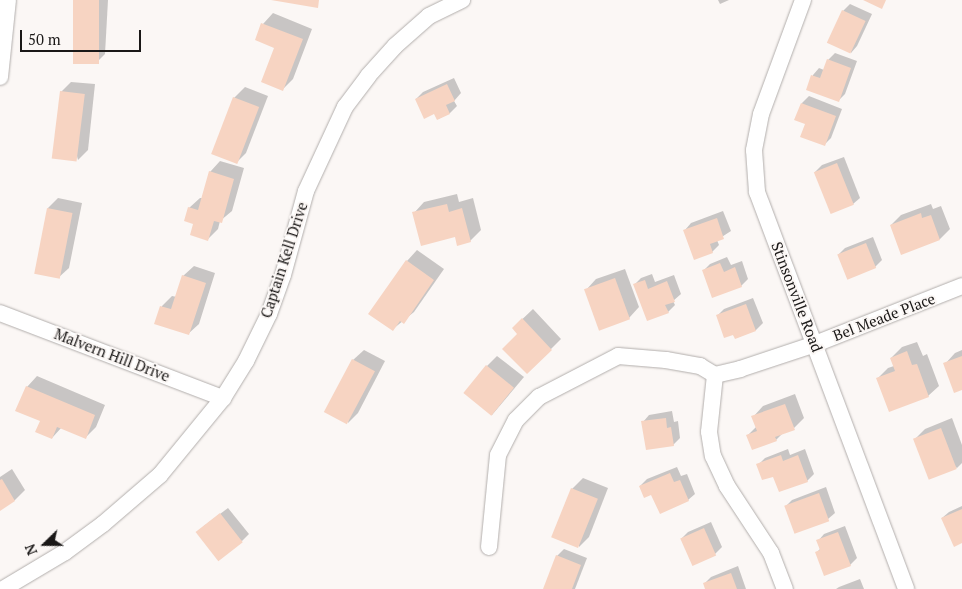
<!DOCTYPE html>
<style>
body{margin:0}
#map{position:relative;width:962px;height:589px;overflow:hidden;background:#fbf7f5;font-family:"PT Serif",serif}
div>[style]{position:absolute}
.shadow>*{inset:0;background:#0003}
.building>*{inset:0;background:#f7d4c2;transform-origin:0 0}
.roads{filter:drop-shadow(0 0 1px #b2aeac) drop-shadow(0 0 1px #b2aeac)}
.minor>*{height:16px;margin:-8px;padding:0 8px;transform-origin:8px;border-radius:8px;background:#fff}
span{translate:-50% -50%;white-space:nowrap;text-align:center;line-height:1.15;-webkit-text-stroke:4px #fbf7f5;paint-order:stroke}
.street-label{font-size:15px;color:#1a1817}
.north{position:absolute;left:20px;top:519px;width:50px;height:50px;-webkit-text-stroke:4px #fbf7f5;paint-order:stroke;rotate:248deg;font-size:14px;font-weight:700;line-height:20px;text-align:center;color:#1a1817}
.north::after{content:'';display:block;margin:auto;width:18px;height:22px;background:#1a1817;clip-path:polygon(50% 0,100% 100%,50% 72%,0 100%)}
.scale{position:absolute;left:20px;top:30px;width:121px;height:22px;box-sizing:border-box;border:2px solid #1a1817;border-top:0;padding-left:6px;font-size:15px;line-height:18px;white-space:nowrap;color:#1a1817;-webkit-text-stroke:4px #fbf7f5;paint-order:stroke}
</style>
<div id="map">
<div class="shadow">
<i style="clip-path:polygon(75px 0,108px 0,105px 54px,95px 64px)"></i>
<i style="clip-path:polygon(718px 0,729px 0,720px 4px)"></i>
<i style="clip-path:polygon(850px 4px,872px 14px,857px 46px,851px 53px,843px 11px)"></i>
<i style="clip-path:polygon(273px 13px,312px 29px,293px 79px,283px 89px,276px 47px,263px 24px)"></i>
<i style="clip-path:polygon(835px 53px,857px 61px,845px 94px,838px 101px,808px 89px,813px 75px,819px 68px,824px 70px,828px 60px)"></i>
<i style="clip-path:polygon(454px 78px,461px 93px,454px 101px,457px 106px,450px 113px,438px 119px,435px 112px,416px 99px,423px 92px)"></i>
<i style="clip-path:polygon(71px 82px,95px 84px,88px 150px,78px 160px,61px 92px)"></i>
<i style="clip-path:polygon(245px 87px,268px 96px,246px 153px,236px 163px,234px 98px)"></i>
<i style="clip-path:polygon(809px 96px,842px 109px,831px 138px,824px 145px,806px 123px,802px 103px)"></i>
<i style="clip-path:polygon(844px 157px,860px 198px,853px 204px,815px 172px,822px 165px)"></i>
<i style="clip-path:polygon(220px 161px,244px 168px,232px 211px,220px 221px,218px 229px,208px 239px,195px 223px,189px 208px,200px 198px,202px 198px,210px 172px)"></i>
<i style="clip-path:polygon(457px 194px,459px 202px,473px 198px,481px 230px,470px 241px,414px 213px,424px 202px)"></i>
<i style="clip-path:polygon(58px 198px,82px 203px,69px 268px,58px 278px,48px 208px)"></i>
<i style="clip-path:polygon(931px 204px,933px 209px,941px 206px,950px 229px,940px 239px,902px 253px,891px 225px,901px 215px)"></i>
<i style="clip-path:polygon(723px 211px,731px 231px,717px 240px,719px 245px,712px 252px,685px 230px,691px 223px)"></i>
<i style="clip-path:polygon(873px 237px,882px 260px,875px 267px,838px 255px,845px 248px)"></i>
<i style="clip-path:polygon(417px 250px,444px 269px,414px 312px,393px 329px,370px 313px,407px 261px)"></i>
<i style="clip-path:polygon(727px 257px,731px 265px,742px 261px,748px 279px,741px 286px,703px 271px,710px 264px)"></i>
<i style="clip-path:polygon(194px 266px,215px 273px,199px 324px,188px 334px,156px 323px,162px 306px,172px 296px,177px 297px,183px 276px)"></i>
<i style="clip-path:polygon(625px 269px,639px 307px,629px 318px,586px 290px,596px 279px)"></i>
<i style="clip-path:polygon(652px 274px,655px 282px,674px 275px,681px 294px,673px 301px,675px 305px,668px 312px,634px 285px,641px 278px)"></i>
<i style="clip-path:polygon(753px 298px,763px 323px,756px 330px,736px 338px,717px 316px,724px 309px)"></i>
<i style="clip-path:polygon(533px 309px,561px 339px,527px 373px,519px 334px,513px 328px)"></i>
<i style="clip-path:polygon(917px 342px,923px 356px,927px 354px,939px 386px,928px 396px,878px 378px,888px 368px,894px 366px,891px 358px,902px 347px)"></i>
<i style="clip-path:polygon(364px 350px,385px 361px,358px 413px,348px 423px,353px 360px)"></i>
<i style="clip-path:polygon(962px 350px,962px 389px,945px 364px,955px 353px)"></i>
<i style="clip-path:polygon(497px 356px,524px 377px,492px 415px,487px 366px)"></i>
<i style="clip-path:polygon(37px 376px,105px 405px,96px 427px,86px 437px,62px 427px,52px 438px,27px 387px)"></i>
<i style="clip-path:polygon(795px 394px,804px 418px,794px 428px,784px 432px,776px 440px,748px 435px,757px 426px,753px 417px,763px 406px)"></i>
<i style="clip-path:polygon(672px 411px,674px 422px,678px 421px,680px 438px,673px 445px,643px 422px,649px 415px)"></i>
<i style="clip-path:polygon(952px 418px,962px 445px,962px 463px,957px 468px,915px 439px,925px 429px)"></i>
<i style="clip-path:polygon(788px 449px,790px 455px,805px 449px,814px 474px,807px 481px,774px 475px,758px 465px,765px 458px)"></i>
<i style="clip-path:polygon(677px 467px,681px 476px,687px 474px,695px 494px,688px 500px,652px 493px,640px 486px,647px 479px)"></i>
<i style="clip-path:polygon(12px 469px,25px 490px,15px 500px,0 509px,0 477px)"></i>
<i style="clip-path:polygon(583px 478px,608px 488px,589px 537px,579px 547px,572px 489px)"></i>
<i style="clip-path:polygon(826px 487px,835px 513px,828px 519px,785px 507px,792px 500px)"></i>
<i style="clip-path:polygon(962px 506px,962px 542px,942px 518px,949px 512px)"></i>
<i style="clip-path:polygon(228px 508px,249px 534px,242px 541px,204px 526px)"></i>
<i style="clip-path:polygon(711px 522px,722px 547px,715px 554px,681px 539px,688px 532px)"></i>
<i style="clip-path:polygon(845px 526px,857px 558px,850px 565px,816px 553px,820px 549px,818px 541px,824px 534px)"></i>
<i style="clip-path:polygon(564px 549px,587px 558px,575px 589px,544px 589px,557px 556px)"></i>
<i style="clip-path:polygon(738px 566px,746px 589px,707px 589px,704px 584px,711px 577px)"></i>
<i style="clip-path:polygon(860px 579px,864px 589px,836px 589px,839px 587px)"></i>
</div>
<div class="building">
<i style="left:73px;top:0;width:26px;height:64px"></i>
<i style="clip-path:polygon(271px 0,319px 0,318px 8px)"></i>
<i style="clip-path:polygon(863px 0,886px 0,882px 9px)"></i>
<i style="left:842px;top:10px;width:26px;height:36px;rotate:25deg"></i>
<i style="clip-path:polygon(261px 23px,303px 39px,283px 91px,261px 82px,274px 48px,255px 40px)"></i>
<i style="clip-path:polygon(827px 59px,851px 68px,839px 102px,806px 90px,811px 75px,820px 78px)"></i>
<i style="clip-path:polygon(447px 84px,455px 101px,446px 105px,450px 114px,437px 120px,434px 114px,424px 119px,415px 99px)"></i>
<i style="left:60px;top:91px;width:25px;height:68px;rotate:7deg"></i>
<i style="left:233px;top:97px;width:28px;height:61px;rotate:21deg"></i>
<i style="clip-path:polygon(801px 103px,836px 116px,825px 146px,800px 137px,805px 124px,794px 120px)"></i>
<i style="left:837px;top:163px;width:45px;height:25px;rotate:68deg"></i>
<i style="clip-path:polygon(209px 171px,234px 179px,222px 223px,214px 221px,208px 241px,190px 235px,193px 224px,184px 221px,188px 207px,198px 210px)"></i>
<i style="clip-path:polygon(447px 204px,449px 212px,462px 208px,471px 242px,457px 246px,455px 237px,421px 246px,412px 212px)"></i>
<i style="left:47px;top:208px;width:26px;height:67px;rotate:11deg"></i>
<i style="clip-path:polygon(921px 213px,922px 218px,931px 215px,940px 240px,901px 255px,890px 225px)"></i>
<i style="clip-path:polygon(717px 218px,724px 239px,710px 244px,713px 253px,694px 260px,683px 230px)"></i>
<i style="left:866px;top:243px;width:27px;height:31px;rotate:68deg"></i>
<i style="clip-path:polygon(406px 260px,434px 280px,404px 324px,400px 321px,393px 331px,368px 314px)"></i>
<i style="clip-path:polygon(720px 263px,724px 272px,735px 267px,742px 287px,712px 298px,702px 270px)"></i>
<i style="clip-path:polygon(182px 275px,206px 283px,189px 335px,154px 324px,160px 306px,171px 309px)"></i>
<i style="left:615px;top:278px;width:44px;height:33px;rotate:70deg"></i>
<i style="clip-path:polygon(645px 280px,648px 289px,667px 281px,675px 302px,665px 305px,669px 313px,647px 321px,633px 284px)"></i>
<i style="clip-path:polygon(746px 304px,756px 331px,735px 339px,733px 335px,724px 338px,716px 315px)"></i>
<i style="clip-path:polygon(522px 318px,552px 350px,527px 374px,502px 349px,517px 334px,512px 328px)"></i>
<i style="clip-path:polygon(907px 351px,912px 365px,917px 364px,929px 397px,889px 412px,876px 378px,895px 371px,890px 358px)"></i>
<i style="clip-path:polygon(962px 356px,962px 390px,954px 393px,943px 363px)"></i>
<i style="left:352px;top:359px;width:26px;height:60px;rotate:28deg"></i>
<i style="left:486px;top:365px;width:36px;height:36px;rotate:39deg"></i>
<i style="clip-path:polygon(26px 386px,95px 415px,86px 439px,57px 427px,52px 439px,35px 432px,40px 421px,15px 411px)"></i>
<i style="clip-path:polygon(785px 404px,795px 430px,775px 437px,777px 441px,752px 450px,746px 435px,757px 431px,751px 416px)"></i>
<i style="clip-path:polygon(666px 418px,667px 428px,671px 427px,674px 446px,646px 450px,641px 421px)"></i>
<i style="left:941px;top:428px;width:44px;height:30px;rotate:69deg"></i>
<i style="clip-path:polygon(781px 455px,783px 461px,798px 455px,808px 482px,779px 492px,773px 477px,762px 480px,756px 464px)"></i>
<i style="clip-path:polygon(670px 473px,674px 482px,680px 480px,689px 501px,660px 514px,651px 495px,644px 498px,639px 486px)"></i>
<i style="clip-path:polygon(2px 479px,15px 501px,0 511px,0 480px)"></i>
<i style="left:571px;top:488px;width:29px;height:53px;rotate:22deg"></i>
<i style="left:819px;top:493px;width:30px;height:37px;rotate:70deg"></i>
<i style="clip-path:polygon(962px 509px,962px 543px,954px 547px,941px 518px)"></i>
<i style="left:220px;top:513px;width:37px;height:31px;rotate:52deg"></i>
<i style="left:704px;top:528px;width:30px;height:26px;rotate:66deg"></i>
<i style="clip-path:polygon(838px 532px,851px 566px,824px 576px,815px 552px,820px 550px,816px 540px)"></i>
<i style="clip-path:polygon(556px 555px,581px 565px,572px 589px,543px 589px)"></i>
<i style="clip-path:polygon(731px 573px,737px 589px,705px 589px,703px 583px)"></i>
</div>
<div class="roads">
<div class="minor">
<i style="left:803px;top:0;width:121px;rotate:110.2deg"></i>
<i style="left:761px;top:114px;width:37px;rotate:101deg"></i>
<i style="left:754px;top:150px;width:42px;rotate:85.9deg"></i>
<i style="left:757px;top:192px;width:424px;rotate:69.4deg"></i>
<i style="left:0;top:77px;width:77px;rotate:-84.1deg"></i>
<i style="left:0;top:313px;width:239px;rotate:20.9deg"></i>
<i style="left:715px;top:375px;width:57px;rotate:96deg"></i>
<i style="left:709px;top:432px;width:24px;rotate:81deg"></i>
<i style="left:713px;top:456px;width:33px;rotate:65deg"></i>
<i style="left:727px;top:486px;width:80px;rotate:56.7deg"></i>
<i style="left:771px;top:553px;width:39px;rotate:69deg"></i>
<i style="left:489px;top:547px;width:92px;rotate:-84.4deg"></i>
<i style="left:498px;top:455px;width:39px;rotate:-63deg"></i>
<i style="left:516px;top:420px;width:33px;rotate:-45deg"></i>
<i style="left:539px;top:397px;width:89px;rotate:-27.4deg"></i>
<i style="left:618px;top:356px;width:48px;rotate:4.8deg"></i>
<i style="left:666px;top:360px;width:35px;rotate:10deg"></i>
<i style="left:700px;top:366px;width:17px;rotate:31deg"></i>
<i style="left:715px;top:375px;width:26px;rotate:-13deg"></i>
<i style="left:740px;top:369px;width:79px;rotate:-18.4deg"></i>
<i style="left:815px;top:344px;width:158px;rotate:-21.5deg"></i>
<i style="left:3px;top:589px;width:72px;rotate:-30.8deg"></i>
<i style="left:65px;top:552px;width:47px;rotate:-36.4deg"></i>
<i style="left:103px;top:524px;width:75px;rotate:-40.7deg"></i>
<i style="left:160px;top:475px;width:99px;rotate:-50.7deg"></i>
<i style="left:223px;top:398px;width:44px;rotate:-58.1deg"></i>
<i style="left:246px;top:361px;width:52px;rotate:-63.9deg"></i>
<i style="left:269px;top:314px;width:41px;rotate:-70.3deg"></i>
<i style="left:283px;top:275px;width:87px;rotate:-74.7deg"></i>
<i style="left:306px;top:191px;width:93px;rotate:-65.1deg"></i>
<i style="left:345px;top:107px;width:39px;rotate:-53deg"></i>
<i style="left:368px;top:76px;width:40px;rotate:-48deg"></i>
<i style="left:395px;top:46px;width:45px;rotate:-41.4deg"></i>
<i style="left:429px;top:16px;width:37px;rotate:-26deg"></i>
</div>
</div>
<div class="street-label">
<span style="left:284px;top:260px;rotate:-72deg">Captain Kell Drive</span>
<span style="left:797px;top:297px;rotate:69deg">Stinsonville Road</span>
<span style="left:884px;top:317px;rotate:-21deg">Bel Meade Place</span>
<span style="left:112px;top:355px;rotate:21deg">Malvern Hill Drive</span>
</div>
<div class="north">N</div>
<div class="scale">50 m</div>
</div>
